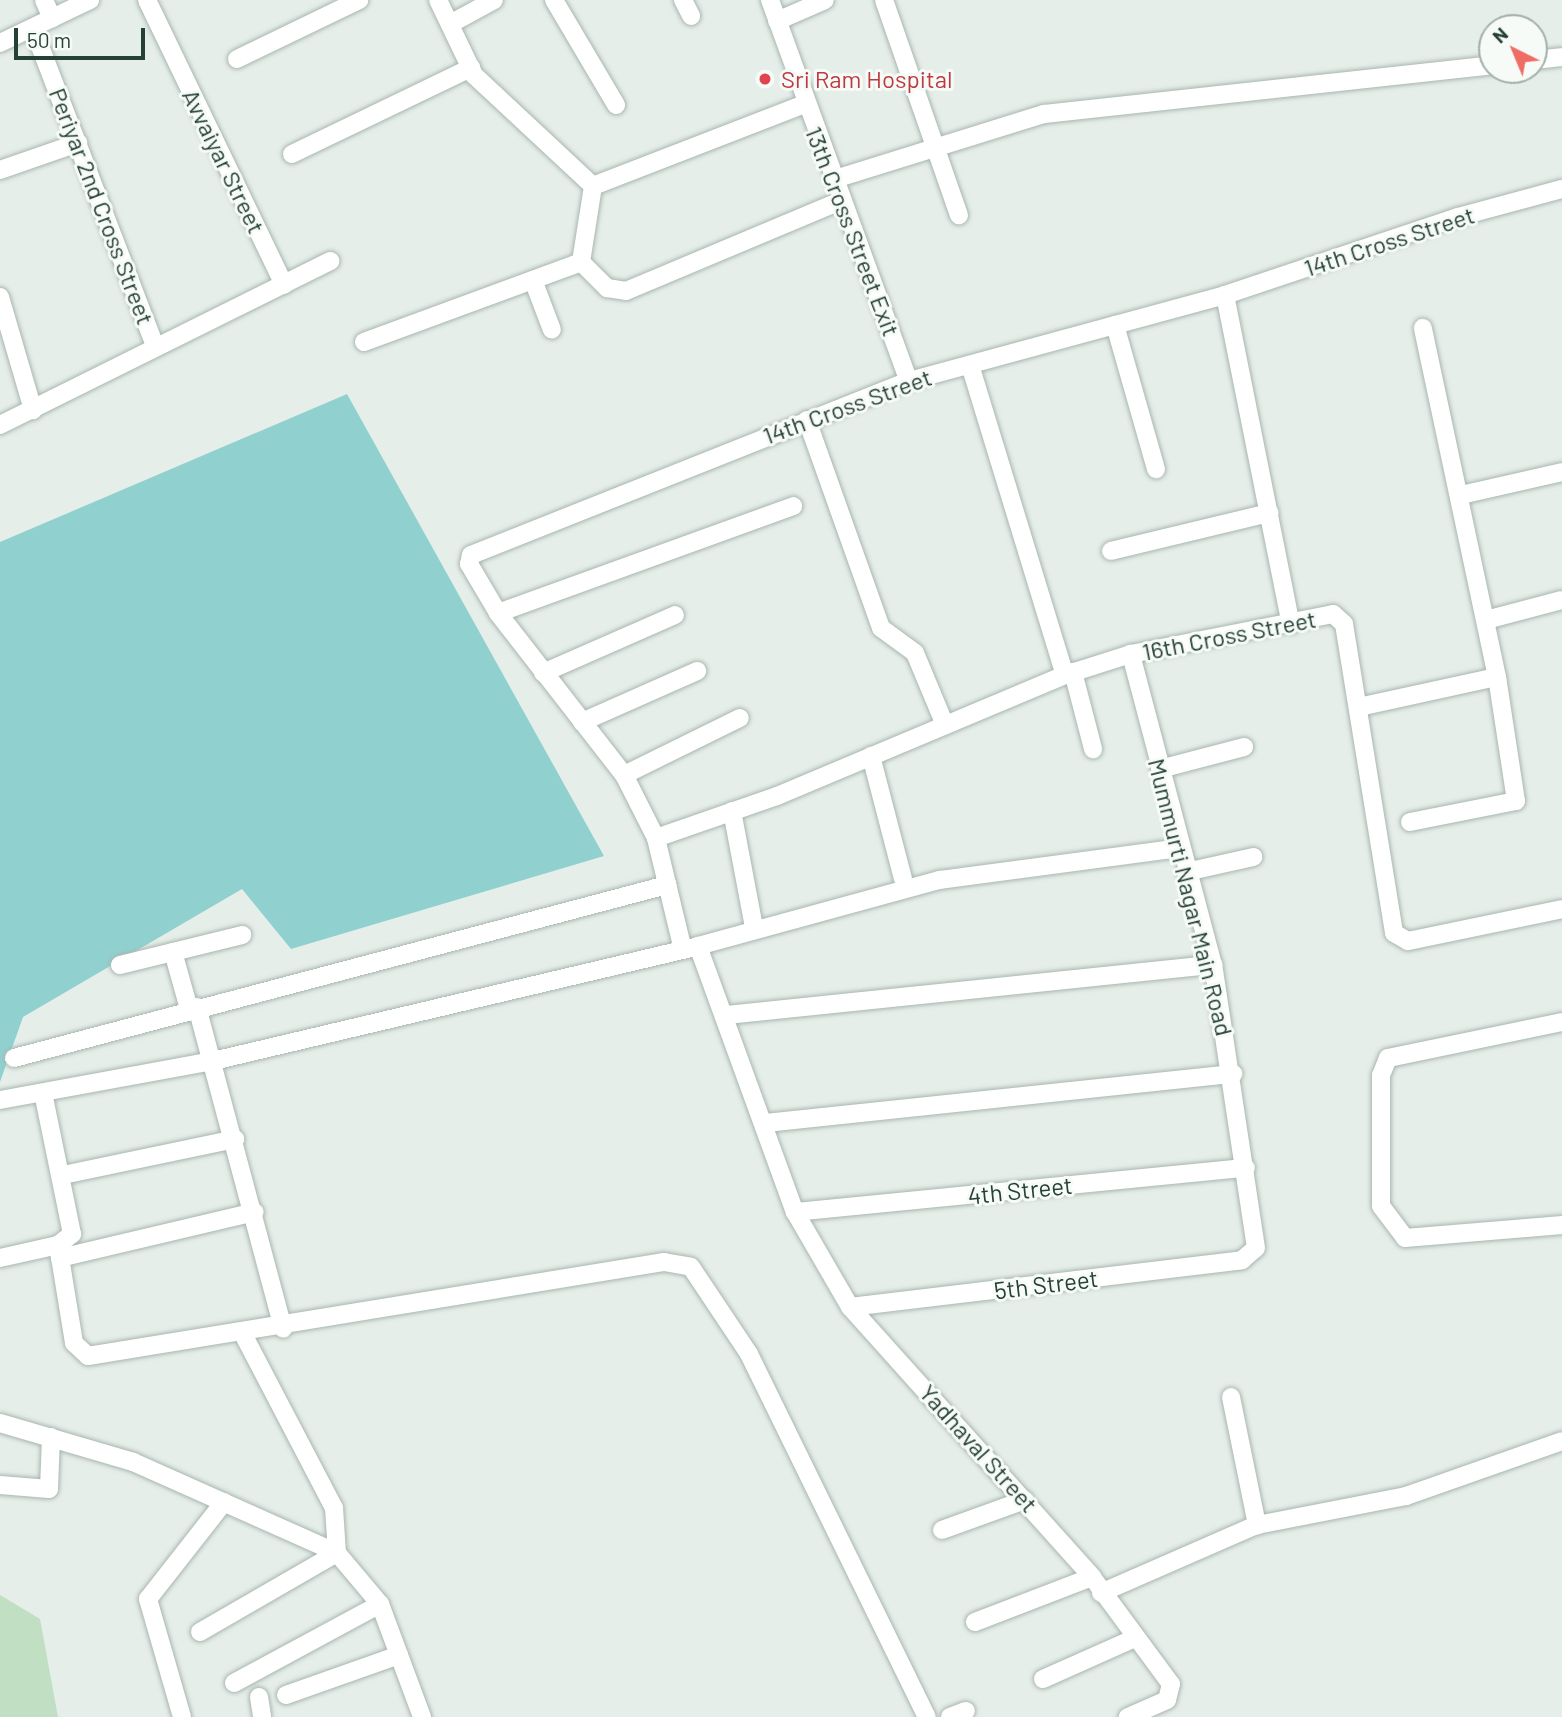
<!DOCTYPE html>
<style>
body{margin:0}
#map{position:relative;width:1562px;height:1717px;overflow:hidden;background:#e6eee9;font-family:Barlow,sans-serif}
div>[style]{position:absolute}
.green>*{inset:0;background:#c0dfc3}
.water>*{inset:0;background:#90d1d0}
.roads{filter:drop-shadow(0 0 2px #a8b6af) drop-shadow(0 0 2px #a8b6af)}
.street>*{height:18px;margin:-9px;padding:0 9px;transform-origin:9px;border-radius:9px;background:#fff}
.dots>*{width:19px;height:19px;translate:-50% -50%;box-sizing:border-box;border:4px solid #f7fbf8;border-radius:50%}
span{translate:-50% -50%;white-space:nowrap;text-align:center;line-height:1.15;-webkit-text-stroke:6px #f7fbf8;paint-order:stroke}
.health-label{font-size:24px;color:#be3a42}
.left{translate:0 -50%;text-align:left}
.street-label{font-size:24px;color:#254034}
.north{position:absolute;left:1478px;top:14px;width:70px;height:70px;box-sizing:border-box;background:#f7fbf8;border:2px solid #a3b0aa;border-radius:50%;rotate:317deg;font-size:19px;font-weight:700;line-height:28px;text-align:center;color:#254034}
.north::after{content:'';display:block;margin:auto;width:24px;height:32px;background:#ef6d64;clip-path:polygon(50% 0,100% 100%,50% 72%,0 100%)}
.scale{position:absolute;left:14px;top:28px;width:131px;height:32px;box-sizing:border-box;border:4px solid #254034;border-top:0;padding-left:9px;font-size:21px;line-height:24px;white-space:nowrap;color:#254034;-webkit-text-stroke:5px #f7fbf8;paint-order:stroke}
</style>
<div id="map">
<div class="green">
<i style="clip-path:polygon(0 1595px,40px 1619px,58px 1717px,0 1717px)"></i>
</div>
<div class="water">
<i style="clip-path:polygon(347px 394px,604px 856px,291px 949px,242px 889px,23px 1017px,0 1082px,0 542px)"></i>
</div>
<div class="roads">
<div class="street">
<i style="left:44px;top:0;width:20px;rotate:66deg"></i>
<i style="left:147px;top:0;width:316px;rotate:64.3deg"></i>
<i style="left:554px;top:0;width:122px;rotate:59.4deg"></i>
<i style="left:683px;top:0;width:18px;rotate:63deg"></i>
<i style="left:770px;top:0;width:406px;rotate:70deg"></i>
<i style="left:884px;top:0;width:228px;rotate:70.8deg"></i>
<i style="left:777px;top:21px;width:52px;rotate:-23.6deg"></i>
<i style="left:450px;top:24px;width:50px;rotate:-28.6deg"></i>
<i style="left:33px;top:28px;width:341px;rotate:69deg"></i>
<i style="left:0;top:43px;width:100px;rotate:-25.5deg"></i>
<i style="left:237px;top:59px;width:136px;rotate:-25.8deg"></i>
<i style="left:1534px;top:60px;width:28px;rotate:-6deg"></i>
<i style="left:292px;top:154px;width:199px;rotate:-25.7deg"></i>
<i style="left:0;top:170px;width:83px;rotate:-19.1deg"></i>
<i style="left:835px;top:179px;width:219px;rotate:-17.3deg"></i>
<i style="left:1044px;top:114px;width:451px;rotate:-6.2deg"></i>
<i style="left:593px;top:186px;width:226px;rotate:-21.2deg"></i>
<i style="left:581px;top:262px;width:37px;rotate:45deg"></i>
<i style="left:607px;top:288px;width:19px;rotate:9deg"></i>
<i style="left:626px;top:291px;width:235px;rotate:-22.8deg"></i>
<i style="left:533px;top:280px;width:53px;rotate:69.2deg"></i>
<i style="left:1225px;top:295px;width:336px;rotate:78.7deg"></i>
<i style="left:0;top:297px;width:118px;rotate:73.7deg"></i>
<i style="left:1115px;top:325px;width:150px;rotate:74.1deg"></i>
<i style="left:364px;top:342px;width:231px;rotate:-20.2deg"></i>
<i style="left:581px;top:262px;width:77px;rotate:-81deg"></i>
<i style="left:593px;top:186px;width:163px;rotate:-137deg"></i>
<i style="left:474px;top:75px;width:83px;rotate:-115.6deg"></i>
<i style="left:970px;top:365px;width:324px;rotate:73deg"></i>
<i style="left:807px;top:420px;width:221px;rotate:70.4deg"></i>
<i style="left:881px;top:628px;width:42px;rotate:36.3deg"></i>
<i style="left:915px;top:653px;width:78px;rotate:67.4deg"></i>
<i style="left:0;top:425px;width:369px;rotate:-26.4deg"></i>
<i style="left:1461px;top:495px;width:104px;rotate:-12.8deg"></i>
<i style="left:1111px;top:551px;width:163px;rotate:-13.5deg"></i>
<i style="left:498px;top:613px;width:314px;rotate:-19.9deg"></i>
<i style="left:1490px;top:619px;width:74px;rotate:-14.8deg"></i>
<i style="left:1073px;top:672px;width:80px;rotate:75.4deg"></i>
<i style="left:543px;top:673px;width:144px;rotate:-23.7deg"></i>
<i style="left:1359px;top:707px;width:141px;rotate:-12.3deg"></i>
<i style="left:1497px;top:677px;width:357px;rotate:-102deg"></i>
<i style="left:582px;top:722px;width:126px;rotate:-23.9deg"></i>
<i style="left:871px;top:756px;width:127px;rotate:75.4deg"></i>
<i style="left:1160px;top:769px;width:87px;rotate:-14.7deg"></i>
<i style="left:624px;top:775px;width:129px;rotate:-26.2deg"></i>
<i style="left:732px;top:811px;width:118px;rotate:79.3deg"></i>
<i style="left:1410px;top:822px;width:108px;rotate:-11.2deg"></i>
<i style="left:1516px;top:801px;width:125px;rotate:-98.7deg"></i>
<i style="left:656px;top:838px;width:128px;rotate:-19.1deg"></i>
<i style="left:777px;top:796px;width:312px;rotate:-22.8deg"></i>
<i style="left:1065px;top:675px;width:69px;rotate:-17.7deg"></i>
<i style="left:1131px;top:654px;width:206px;rotate:-11.2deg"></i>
<i style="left:1333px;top:614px;width:15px;rotate:42deg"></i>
<i style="left:1344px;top:624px;width:313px;rotate:80.8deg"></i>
<i style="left:1394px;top:933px;width:16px;rotate:30deg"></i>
<i style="left:1408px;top:941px;width:157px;rotate:-11.7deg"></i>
<i style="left:1186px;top:872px;width:69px;rotate:-12.6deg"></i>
<i style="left:698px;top:946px;width:283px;rotate:70deg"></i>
<i style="left:795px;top:1212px;width:110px;rotate:59.9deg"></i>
<i style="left:850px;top:1307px;width:363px;rotate:48.1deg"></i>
<i style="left:1092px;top:1577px;width:133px;rotate:53.6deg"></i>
<i style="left:1171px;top:1684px;width:16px;rotate:104deg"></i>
<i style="left:1167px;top:1700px;width:43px;rotate:156.4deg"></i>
<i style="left:683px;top:950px;width:115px;rotate:-103.6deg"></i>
<i style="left:656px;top:838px;width:71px;rotate:-116.9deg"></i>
<i style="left:624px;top:775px;width:205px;rotate:-127.9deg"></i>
<i style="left:498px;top:613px;width:57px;rotate:-120.6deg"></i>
<i style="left:469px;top:564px;width:9px;rotate:-77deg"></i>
<i style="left:471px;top:555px;width:471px;rotate:-21.7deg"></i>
<i style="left:909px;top:381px;width:327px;rotate:-15.2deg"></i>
<i style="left:1225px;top:295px;width:246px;rotate:-18.5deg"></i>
<i style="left:1458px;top:217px;width:108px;rotate:-15.1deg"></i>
<i style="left:173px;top:952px;width:59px;rotate:74.3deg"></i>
<i style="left:120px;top:965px;width:126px;rotate:-13.8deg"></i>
<i style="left:197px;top:1007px;width:333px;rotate:75deg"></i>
<i style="left:726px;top:1015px;width:490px;rotate:-5.9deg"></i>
<i style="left:1562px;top:1022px;width:178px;rotate:168.3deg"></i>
<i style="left:1388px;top:1058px;width:18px;rotate:112deg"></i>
<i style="left:1381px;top:1075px;width:131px;rotate:90deg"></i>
<i style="left:1381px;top:1206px;width:40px;rotate:53deg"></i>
<i style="left:1405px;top:1238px;width:158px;rotate:-4.7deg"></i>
<i style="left:14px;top:1058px;width:676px;rotate:-14.84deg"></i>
<i style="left:0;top:1100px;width:217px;rotate:-10.4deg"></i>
<i style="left:213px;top:1061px;width:498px;rotate:-13.3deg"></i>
<i style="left:698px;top:946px;width:251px;rotate:-15.3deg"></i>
<i style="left:940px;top:880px;width:242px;rotate:-7.6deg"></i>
<i style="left:765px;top:1123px;width:471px;rotate:-6deg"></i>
<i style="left:63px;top:1175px;width:176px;rotate:-11.8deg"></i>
<i style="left:795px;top:1212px;width:453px;rotate:-5.6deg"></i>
<i style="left:58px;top:1245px;width:99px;rotate:80.7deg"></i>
<i style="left:74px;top:1343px;width:19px;rotate:43deg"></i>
<i style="left:88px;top:1356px;width:584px;rotate:-9.27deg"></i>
<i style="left:664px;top:1262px;width:27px;rotate:10deg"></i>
<i style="left:691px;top:1267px;width:105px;rotate:56.3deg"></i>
<i style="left:749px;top:1354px;width:404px;rotate:63.9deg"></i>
<i style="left:0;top:1258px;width:59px;rotate:-12.6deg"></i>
<i style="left:58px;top:1245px;width:18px;rotate:-38deg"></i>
<i style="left:72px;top:1234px;width:144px;rotate:-101.6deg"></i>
<i style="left:60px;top:1258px;width:200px;rotate:-13.3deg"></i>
<i style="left:850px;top:1307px;width:395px;rotate:-6.8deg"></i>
<i style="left:1242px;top:1260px;width:18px;rotate:-41deg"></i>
<i style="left:1256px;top:1248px;width:286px;rotate:-98.6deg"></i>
<i style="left:1213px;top:965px;width:322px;rotate:-104.8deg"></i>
<i style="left:1231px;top:1397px;width:131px;rotate:78.5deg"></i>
<i style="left:0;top:1423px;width:139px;rotate:16.3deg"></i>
<i style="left:133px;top:1462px;width:223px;rotate:24deg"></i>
<i style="left:337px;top:1553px;width:67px;rotate:49.9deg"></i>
<i style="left:380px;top:1604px;width:121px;rotate:69.6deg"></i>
<i style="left:0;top:1485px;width:49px;rotate:4.7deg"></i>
<i style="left:49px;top:1489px;width:52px;rotate:-87.8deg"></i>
<i style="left:942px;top:1530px;width:88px;rotate:-19.9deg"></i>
<i style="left:1101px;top:1593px;width:170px;rotate:-23.6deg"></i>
<i style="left:1257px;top:1525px;width:152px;rotate:-11deg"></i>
<i style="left:1406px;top:1496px;width:165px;rotate:-19.4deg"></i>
<i style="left:975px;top:1622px;width:125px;rotate:-21deg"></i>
<i style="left:200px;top:1632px;width:158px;rotate:-30deg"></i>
<i style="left:337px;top:1553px;width:45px;rotate:-93.8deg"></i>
<i style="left:334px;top:1508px;width:194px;rotate:-117.6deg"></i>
<i style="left:1043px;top:1679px;width:98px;rotate:-24deg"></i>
<i style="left:234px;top:1683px;width:166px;rotate:-28.4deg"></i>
<i style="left:286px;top:1695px;width:120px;rotate:-19.5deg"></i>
<i style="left:259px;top:1697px;width:20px;rotate:81deg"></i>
<i style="left:182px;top:1717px;width:123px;rotate:-106.1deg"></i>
<i style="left:148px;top:1599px;width:123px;rotate:-51.9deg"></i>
<i style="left:950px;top:1717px;width:17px;rotate:-21deg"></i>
</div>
</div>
<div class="dots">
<i style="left:765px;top:79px;background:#e0444e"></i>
</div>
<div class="health-label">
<span class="left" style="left:781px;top:79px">Sri Ram Hospital</span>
</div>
<div class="street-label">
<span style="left:224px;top:161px;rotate:64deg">Avvaiyar Street</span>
<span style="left:102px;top:206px;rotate:69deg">Periyar 2nd Cross Street</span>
<span style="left:853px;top:231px;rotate:69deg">13th Cross Street Exit</span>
<span style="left:1389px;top:241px;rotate:-18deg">14th Cross Street</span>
<span style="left:847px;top:406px;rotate:-20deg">14th Cross Street</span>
<span style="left:1229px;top:635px;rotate:-11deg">16th Cross Street</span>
<span style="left:1191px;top:897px;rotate:76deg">Mummurti Nagar Main Road</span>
<span style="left:1020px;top:1190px;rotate:-6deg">4th Street</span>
<span style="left:1046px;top:1284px;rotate:-7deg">5th Street</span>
<span style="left:979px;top:1448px;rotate:48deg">Yadhaval Street</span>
</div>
<div class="north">N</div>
<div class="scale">50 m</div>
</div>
